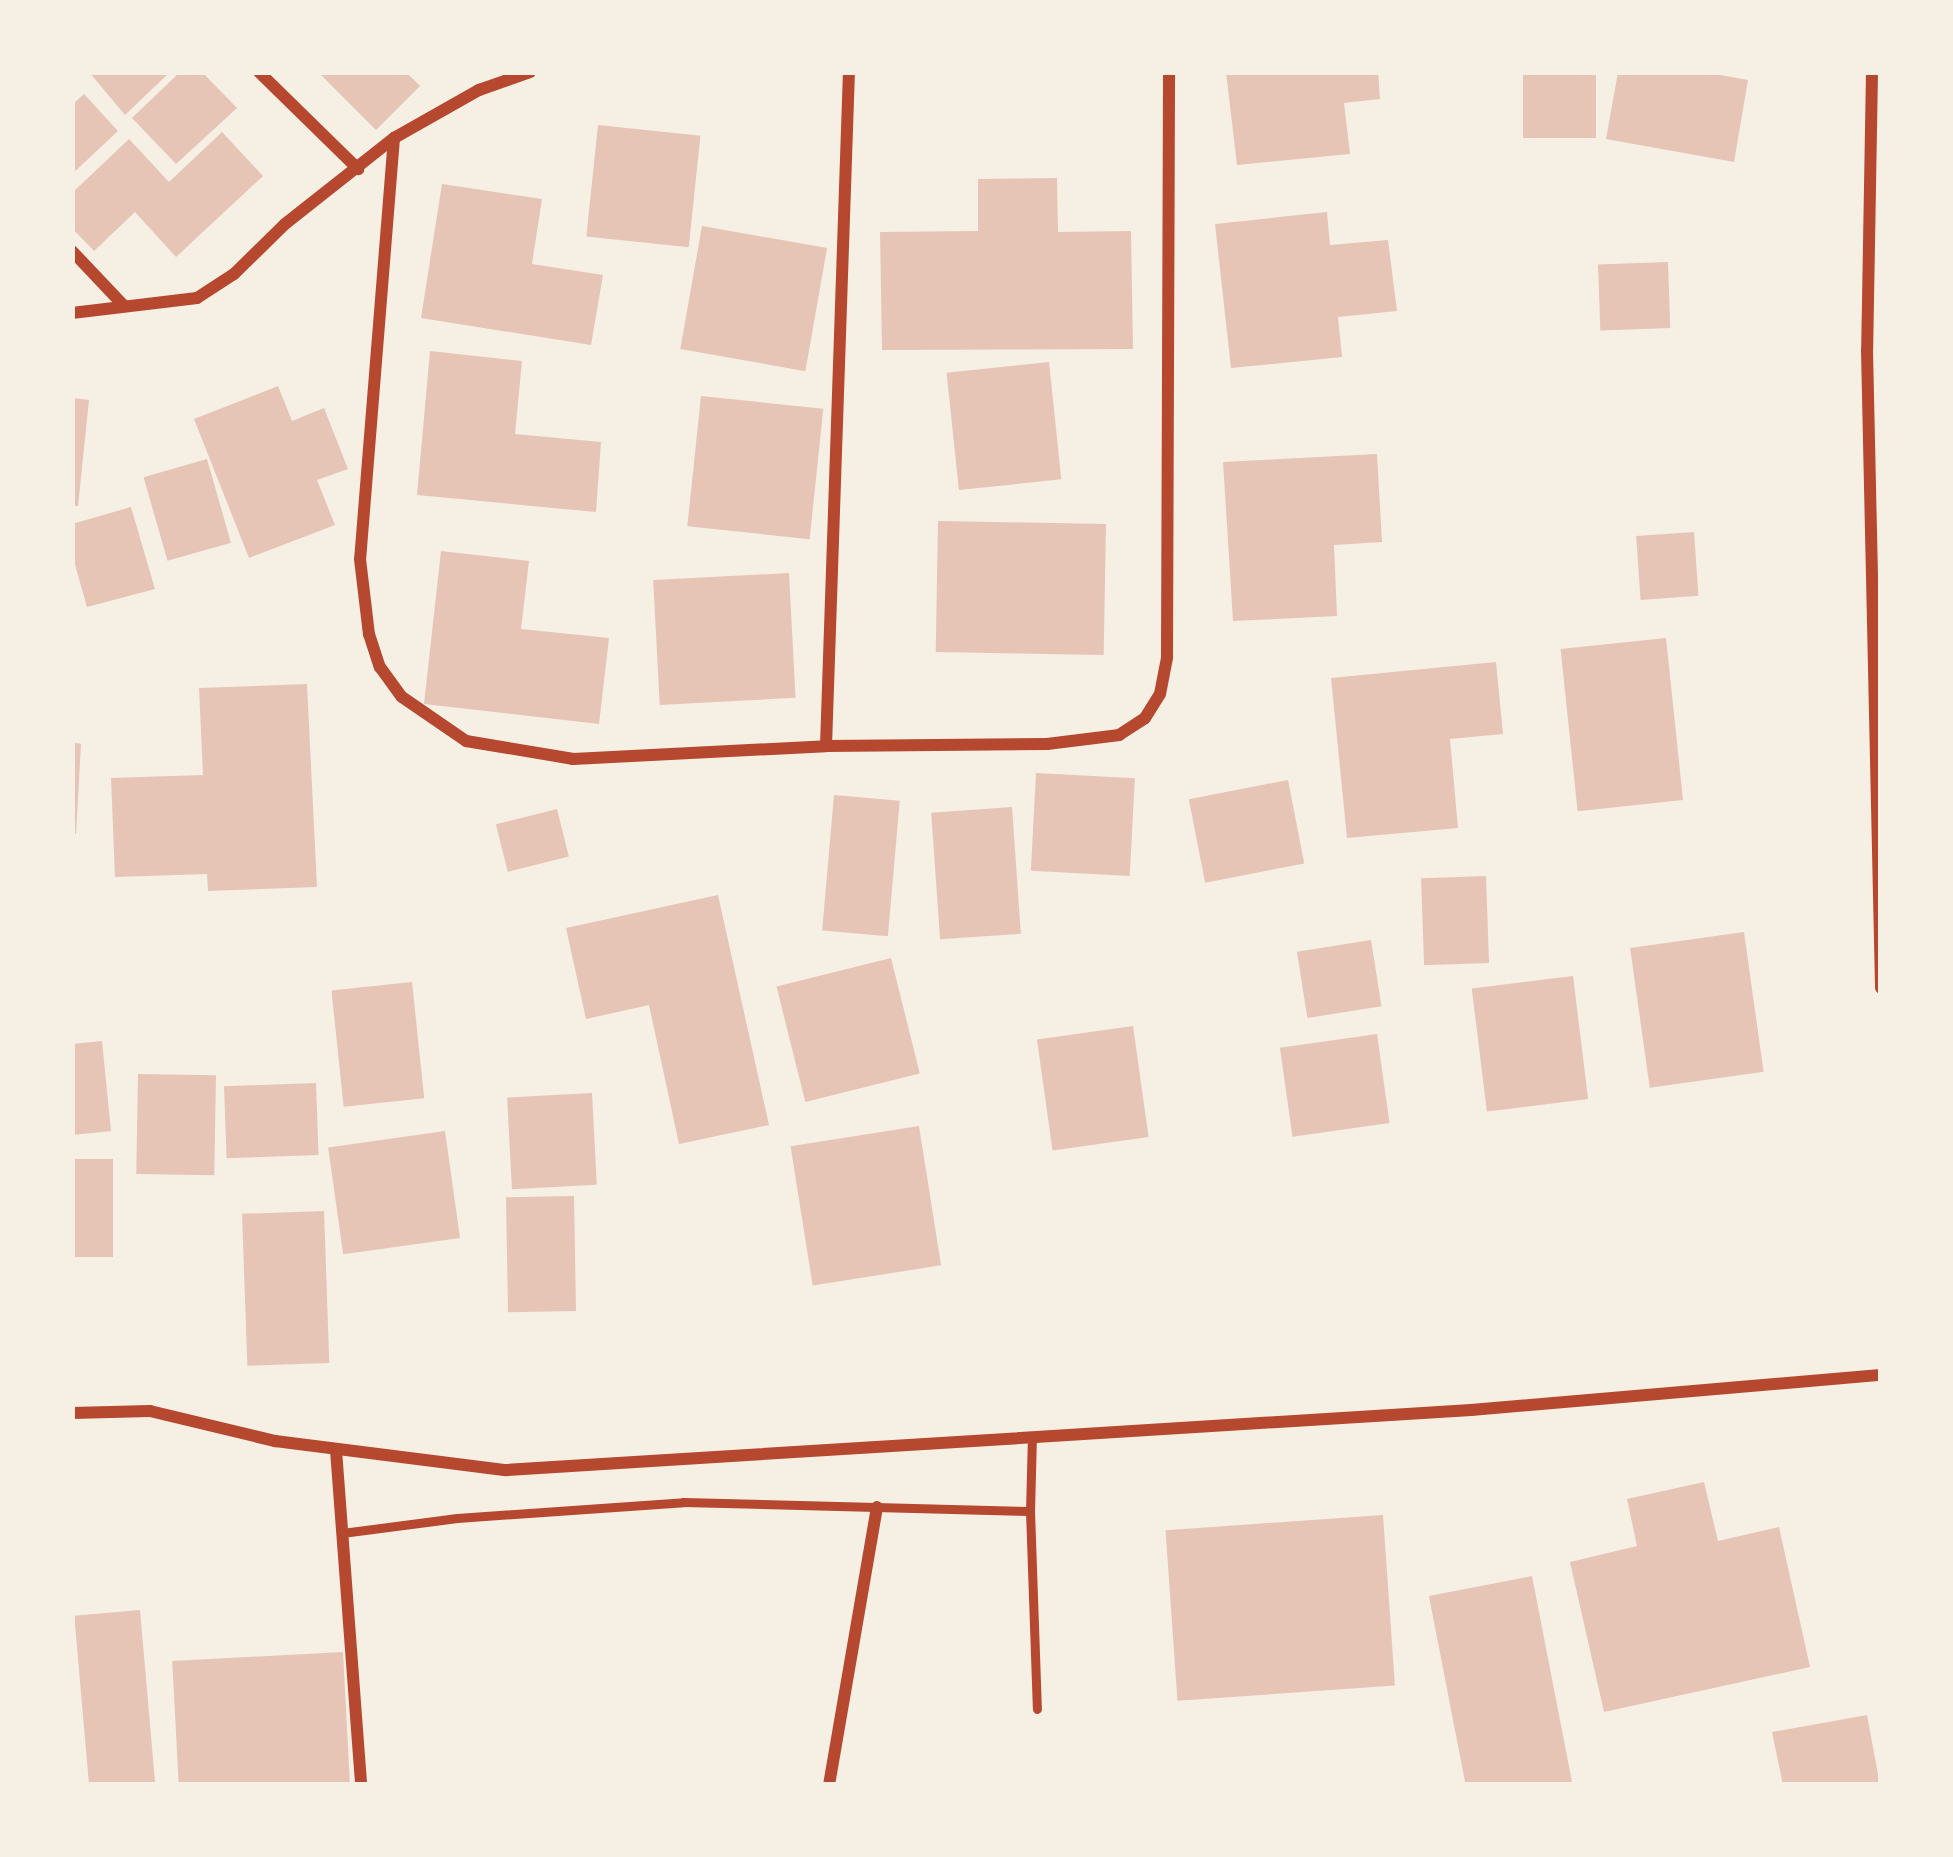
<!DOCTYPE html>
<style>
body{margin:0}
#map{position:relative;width:1953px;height:1857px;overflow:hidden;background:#f6efe4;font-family:Cabin,sans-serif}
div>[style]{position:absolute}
.building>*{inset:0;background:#e6c5b7;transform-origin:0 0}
.service>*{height:9px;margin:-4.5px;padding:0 4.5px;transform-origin:4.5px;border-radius:4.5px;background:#b5482f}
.minor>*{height:12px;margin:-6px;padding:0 6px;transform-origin:6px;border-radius:6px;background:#b5482f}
span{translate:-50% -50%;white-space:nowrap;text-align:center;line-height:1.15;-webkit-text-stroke:12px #f6efe4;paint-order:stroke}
.frame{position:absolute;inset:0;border:75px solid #f6efe4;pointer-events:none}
</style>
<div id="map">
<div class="building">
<i style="clip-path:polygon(89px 72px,170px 72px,125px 115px)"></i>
<i style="clip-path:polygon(180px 72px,202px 72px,237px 108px,176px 164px,132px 118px)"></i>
<i style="clip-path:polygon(318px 72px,406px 72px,420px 86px,376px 130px)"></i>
<i style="clip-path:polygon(1226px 72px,1378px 72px,1380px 99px,1344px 103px,1350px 154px,1237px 165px)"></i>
<i style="left:1523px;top:72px;width:73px;height:66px"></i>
<i style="clip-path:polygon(1618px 72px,1704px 72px,1748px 80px,1734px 162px,1606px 139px)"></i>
<i style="clip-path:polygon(84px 94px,118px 131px,72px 174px,72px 105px)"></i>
<i style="left:598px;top:125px;width:103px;height:112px;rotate:6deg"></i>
<i style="clip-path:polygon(222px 132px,263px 176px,176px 257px,135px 212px,94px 251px,72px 228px,72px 193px,129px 139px,169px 182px)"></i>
<i style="clip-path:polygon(1057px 178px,1058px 232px,1131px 231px,1133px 349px,882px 350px,880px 232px,978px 231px,978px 179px)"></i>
<i style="clip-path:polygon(442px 184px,542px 199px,532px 264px,603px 275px,591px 345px,421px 318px)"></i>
<i style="clip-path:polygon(1327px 212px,1330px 245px,1388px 240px,1397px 311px,1338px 317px,1342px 357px,1231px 368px,1215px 224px)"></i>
<i style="left:702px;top:226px;width:127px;height:125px;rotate:10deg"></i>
<i style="left:1668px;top:262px;width:66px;height:70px;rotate:88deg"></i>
<i style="clip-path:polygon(430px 351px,522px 361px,515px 434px,601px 442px,596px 512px,417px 495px)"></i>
<i style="left:1049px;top:362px;width:118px;height:103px;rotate:84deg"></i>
<i style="clip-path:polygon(278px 386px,292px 421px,324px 408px,348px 469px,317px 480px,335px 525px,249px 558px,194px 419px)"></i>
<i style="left:701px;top:396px;width:123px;height:131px;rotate:6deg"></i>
<i style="clip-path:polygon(72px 398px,89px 400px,78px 506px,72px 506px)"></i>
<i style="clip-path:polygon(1377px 454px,1382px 542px,1334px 545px,1337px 616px,1233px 621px,1223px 462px)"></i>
<i style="left:207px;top:459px;width:87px;height:66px;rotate:74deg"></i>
<i style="clip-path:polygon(131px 507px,155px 589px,87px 607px,72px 554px,72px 524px)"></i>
<i style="left:938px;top:521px;width:168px;height:131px;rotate:1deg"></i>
<i style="left:1694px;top:532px;width:64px;height:58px;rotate:86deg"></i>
<i style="clip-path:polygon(441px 551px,529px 561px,521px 629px,609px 638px,599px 724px,424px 704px)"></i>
<i style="left:789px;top:573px;width:125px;height:136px;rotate:87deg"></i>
<i style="left:1666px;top:638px;width:163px;height:106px;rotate:84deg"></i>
<i style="clip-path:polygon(1496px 662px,1503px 734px,1450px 739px,1458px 828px,1347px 838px,1331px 678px)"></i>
<i style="clip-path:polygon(307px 684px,317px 887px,208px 891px,207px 874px,115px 877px,111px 778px,203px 775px,199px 688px)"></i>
<i style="clip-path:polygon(72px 742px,81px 744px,76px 834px,72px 834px)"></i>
<i style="left:1036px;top:773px;width:99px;height:98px;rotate:3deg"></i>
<i style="left:1288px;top:780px;width:85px;height:101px;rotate:79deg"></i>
<i style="left:834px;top:795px;width:66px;height:136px;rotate:5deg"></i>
<i style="left:1012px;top:807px;width:127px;height:81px;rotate:86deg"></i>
<i style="left:557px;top:809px;width:49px;height:63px;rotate:76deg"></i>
<i style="left:1486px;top:876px;width:87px;height:65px;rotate:88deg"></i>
<i style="clip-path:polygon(718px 895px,769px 1125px,679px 1144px,649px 1005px,586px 1019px,566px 928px)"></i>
<i style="left:1744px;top:932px;width:141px;height:115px;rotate:82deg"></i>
<i style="left:1371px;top:940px;width:67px;height:75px;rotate:81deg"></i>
<i style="left:891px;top:958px;width:119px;height:118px;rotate:76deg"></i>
<i style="left:1573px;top:976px;width:124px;height:102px;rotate:83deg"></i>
<i style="left:412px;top:982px;width:117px;height:81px;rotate:84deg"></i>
<i style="left:1133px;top:1026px;width:112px;height:97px;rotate:82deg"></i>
<i style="left:1377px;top:1034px;width:90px;height:98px;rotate:82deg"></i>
<i style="clip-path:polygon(102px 1041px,111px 1131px,72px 1135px,72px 1044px)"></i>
<i style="left:138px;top:1074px;width:78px;height:100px;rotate:1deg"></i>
<i style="left:316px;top:1083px;width:72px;height:92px;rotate:88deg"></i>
<i style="left:592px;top:1093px;width:92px;height:85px;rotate:87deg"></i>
<i style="left:919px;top:1126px;width:141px;height:130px;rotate:81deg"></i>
<i style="left:445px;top:1131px;width:108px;height:118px;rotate:82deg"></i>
<i style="left:72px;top:1159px;width:41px;height:98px"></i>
<i style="left:574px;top:1196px;width:115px;height:68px;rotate:89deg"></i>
<i style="left:324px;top:1211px;width:152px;height:82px;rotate:88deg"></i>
<i style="clip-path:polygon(1704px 1482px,1718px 1541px,1779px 1527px,1810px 1667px,1604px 1712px,1570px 1562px,1637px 1546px,1627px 1499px)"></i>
<i style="left:1383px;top:1515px;width:171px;height:218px;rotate:86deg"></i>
<i style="left:1532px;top:1576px;width:213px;height:105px;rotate:79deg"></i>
<i style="left:140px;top:1610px;width:176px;height:66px;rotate:85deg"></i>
<i style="left:343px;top:1652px;width:133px;height:171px;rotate:87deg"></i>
<i style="clip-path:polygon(1867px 1715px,1880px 1785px,1783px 1785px,1772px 1732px)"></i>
</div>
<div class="service">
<i style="left:1030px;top:1511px;width:74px;rotate:-88.5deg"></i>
<i style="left:342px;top:1533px;width:116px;rotate:-7.4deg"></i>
<i style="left:457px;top:1518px;width:227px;rotate:-4deg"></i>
<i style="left:683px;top:1502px;width:347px;rotate:1.5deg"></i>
<i style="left:1030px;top:1511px;width:198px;rotate:88deg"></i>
</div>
<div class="minor">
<i style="left:259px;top:72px;width:139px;rotate:44.4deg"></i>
<i style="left:1872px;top:72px;width:278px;rotate:91deg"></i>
<i style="left:1867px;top:350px;width:638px;rotate:88.74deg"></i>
<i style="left:394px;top:138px;width:422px;rotate:94.6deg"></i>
<i style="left:360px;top:559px;width:76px;rotate:83.2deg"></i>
<i style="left:369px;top:634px;width:35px;rotate:72deg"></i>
<i style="left:380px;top:667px;width:37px;rotate:54deg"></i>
<i style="left:402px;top:697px;width:78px;rotate:34.5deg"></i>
<i style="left:466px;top:741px;width:109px;rotate:9.5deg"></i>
<i style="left:573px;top:759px;width:253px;rotate:-2.9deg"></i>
<i style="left:826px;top:746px;width:221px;rotate:-0.5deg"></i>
<i style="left:1047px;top:744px;width:73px;rotate:-7.1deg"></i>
<i style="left:1119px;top:735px;width:31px;rotate:-33deg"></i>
<i style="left:1145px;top:718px;width:28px;rotate:-58deg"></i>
<i style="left:1160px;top:694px;width:38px;rotate:-79deg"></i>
<i style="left:1167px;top:657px;width:585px;rotate:-89.8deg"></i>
<i style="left:72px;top:251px;width:76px;rotate:46.6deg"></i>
<i style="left:72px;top:313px;width:126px;rotate:-6.8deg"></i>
<i style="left:197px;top:298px;width:44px;rotate:-33deg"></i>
<i style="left:234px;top:274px;width:71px;rotate:-44.4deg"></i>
<i style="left:285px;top:224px;width:139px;rotate:-38.3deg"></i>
<i style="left:394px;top:138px;width:98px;rotate:-29.5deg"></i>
<i style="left:479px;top:90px;width:54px;rotate:-19.4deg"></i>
<i style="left:826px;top:746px;width:674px;rotate:-88.05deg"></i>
<i style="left:72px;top:1413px;width:78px;rotate:-1.5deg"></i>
<i style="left:150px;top:1411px;width:129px;rotate:13.5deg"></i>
<i style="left:275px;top:1441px;width:233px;rotate:7.2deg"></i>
<i style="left:506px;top:1470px;width:967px;rotate:-3.56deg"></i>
<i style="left:1471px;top:1410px;width:411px;rotate:-4.9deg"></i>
<i style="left:336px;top:1450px;width:336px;rotate:85.7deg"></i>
<i style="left:829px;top:1785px;width:282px;rotate:-80.2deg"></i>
</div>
<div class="frame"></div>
</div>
